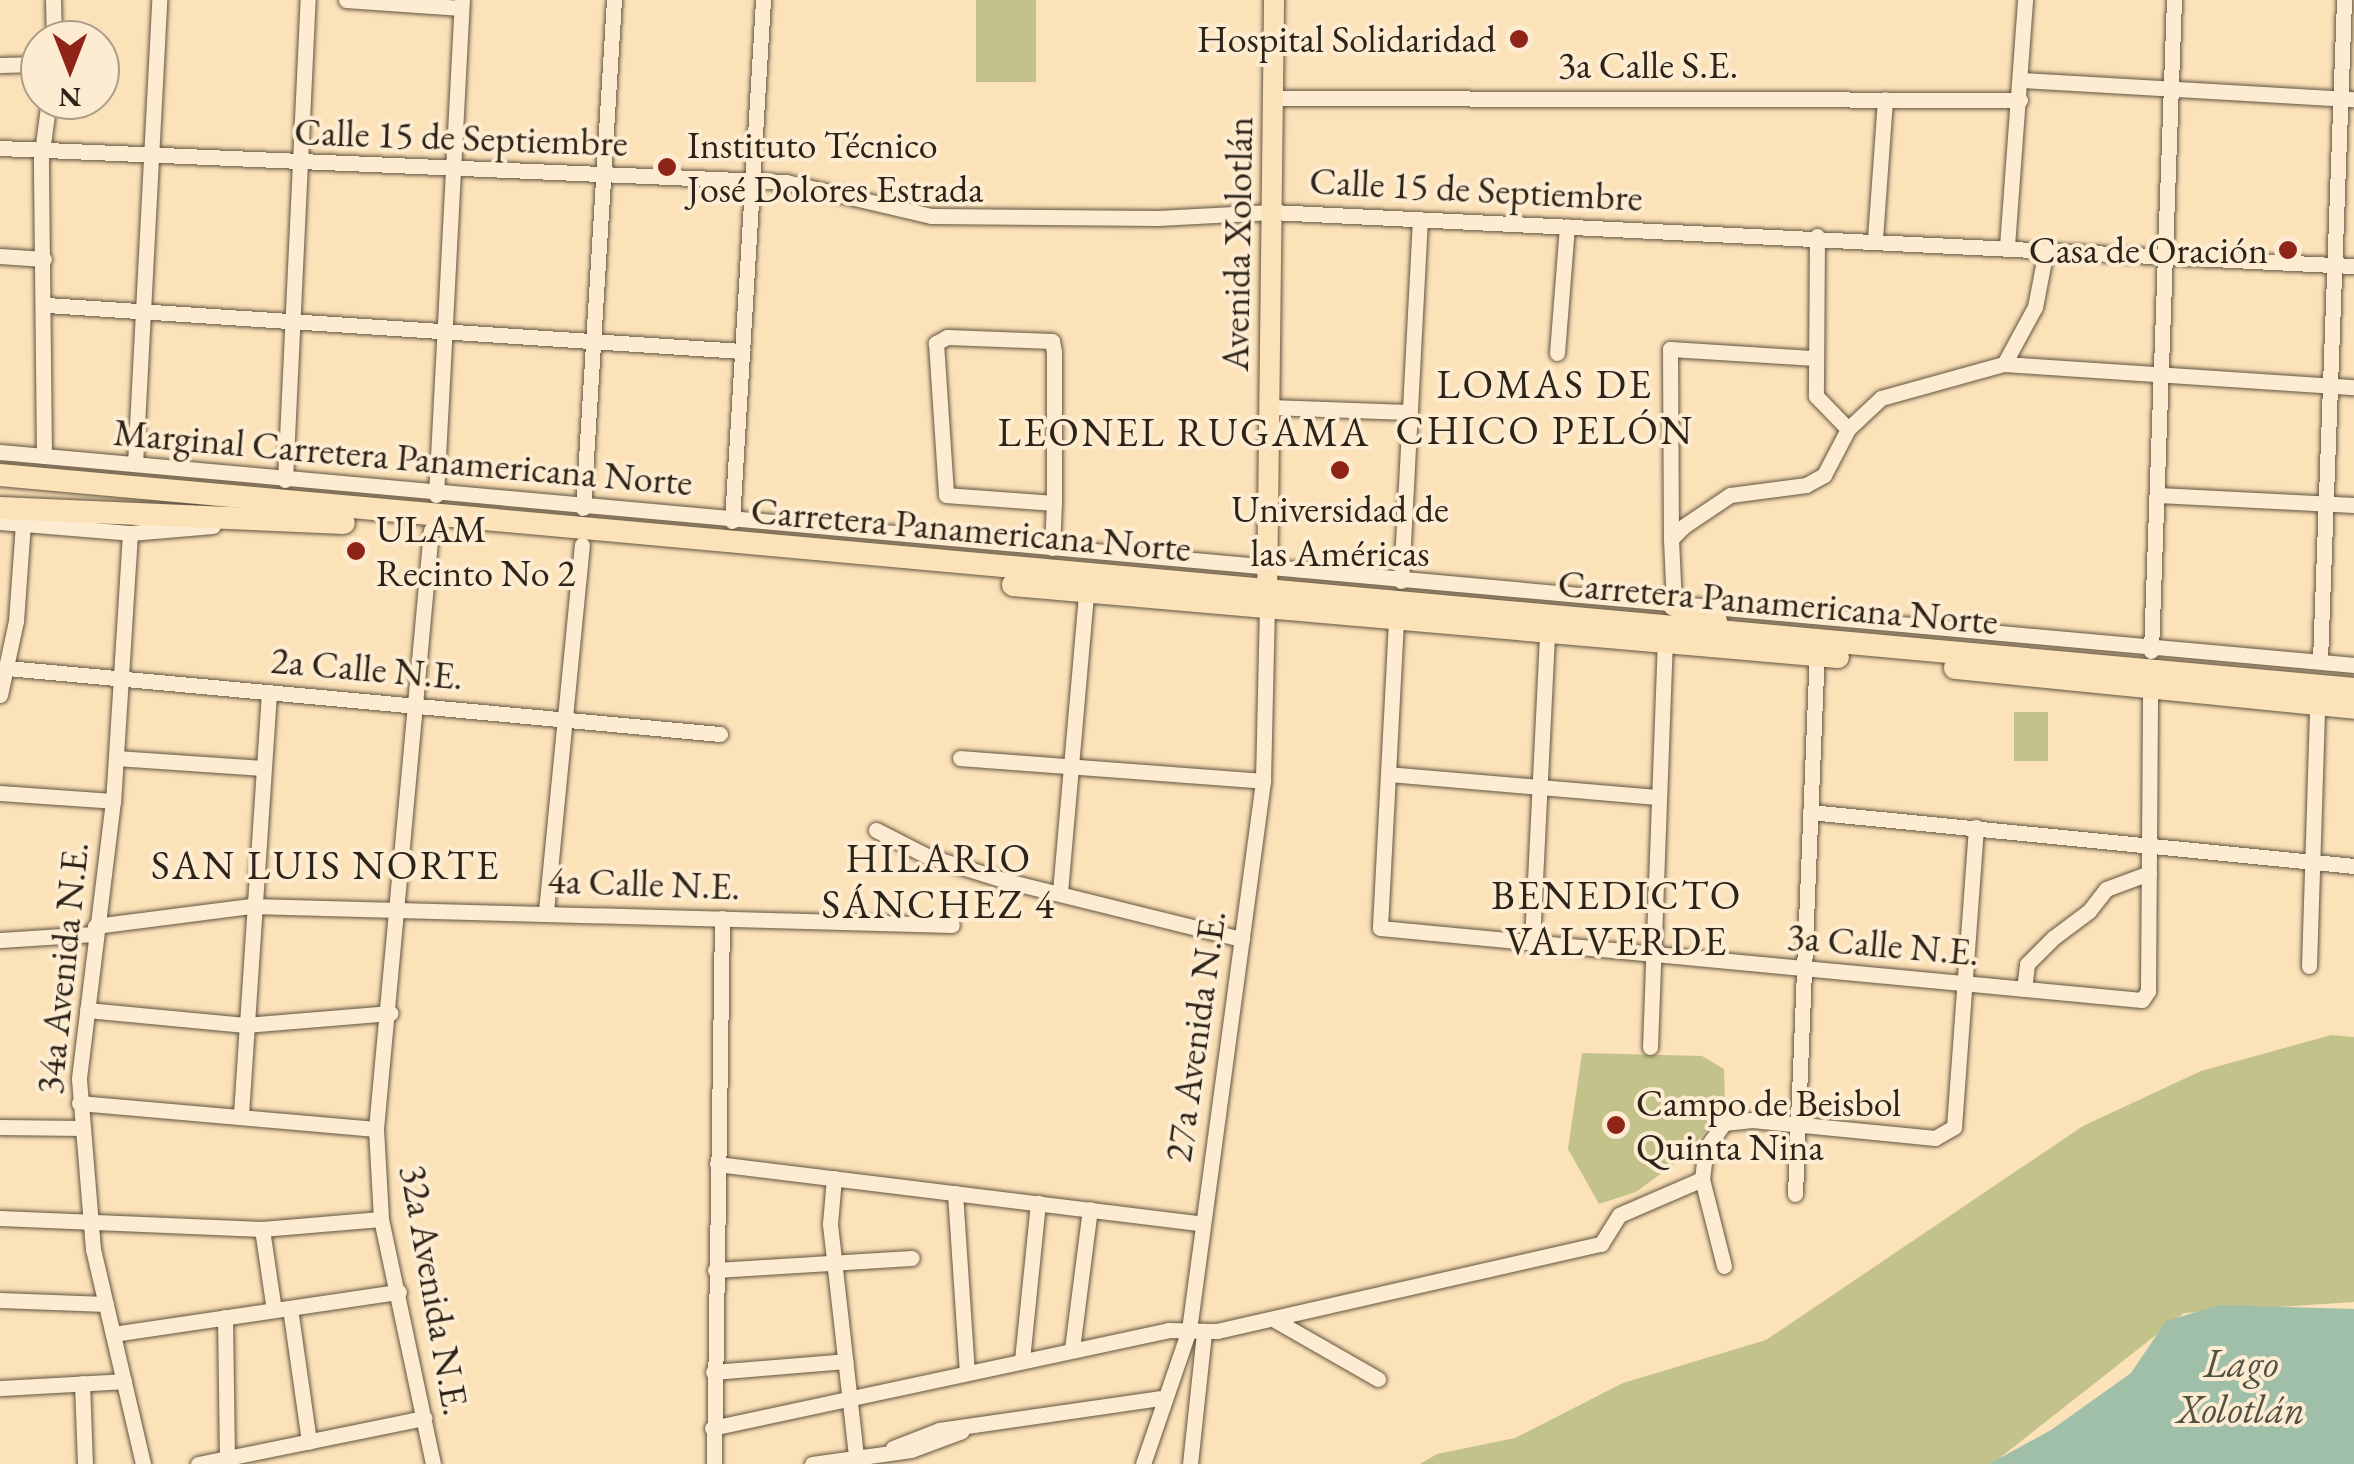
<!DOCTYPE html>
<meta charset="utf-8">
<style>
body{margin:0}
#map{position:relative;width:2354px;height:1464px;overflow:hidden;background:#fce2b8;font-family:"EB Garamond",serif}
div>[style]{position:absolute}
.green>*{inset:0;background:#c4c28b;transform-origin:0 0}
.water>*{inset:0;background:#a0bfa9}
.roads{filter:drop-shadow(0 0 2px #615441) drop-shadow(0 0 2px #615441)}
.minor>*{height:15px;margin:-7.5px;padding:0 7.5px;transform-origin:7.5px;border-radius:7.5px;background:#fdecd1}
.major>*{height:20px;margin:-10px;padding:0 10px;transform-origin:10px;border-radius:10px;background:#fce2b8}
.highway>*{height:22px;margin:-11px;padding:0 11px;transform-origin:11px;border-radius:11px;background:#fce2b8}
.dots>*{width:28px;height:28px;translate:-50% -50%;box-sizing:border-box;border:5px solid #fdecd1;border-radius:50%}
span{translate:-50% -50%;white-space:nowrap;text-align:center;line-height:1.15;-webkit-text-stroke:8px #fdecd1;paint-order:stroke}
.poi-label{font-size:38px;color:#2d2419}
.right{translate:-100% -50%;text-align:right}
.left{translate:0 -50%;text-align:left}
.street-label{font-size:38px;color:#2d2419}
.neighbourhood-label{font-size:40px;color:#2d2419;letter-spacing:2.5px}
.water-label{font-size:40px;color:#505244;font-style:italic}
.north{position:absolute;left:20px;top:20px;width:100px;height:100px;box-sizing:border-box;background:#fdecd1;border:2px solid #aa9c87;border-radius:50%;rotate:180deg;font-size:28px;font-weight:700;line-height:40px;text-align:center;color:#2d2419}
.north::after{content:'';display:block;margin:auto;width:35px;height:45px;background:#8f2418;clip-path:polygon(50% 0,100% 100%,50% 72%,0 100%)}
</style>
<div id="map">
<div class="green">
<i style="left:976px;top:0;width:60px;height:82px"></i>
<i style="left:2014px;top:712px;width:34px;height:49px"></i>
<i style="clip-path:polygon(2331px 1035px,2354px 1037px,2354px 1302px,2184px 1313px,1992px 1464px,1420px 1464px,1437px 1454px,1515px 1438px,1623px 1383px,1766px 1340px,2083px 1126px,2201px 1071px)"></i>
<i style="clip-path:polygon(1582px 1053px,1702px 1056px,1724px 1069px,1725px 1109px,1681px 1159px,1636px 1192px,1599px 1204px,1568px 1149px)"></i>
</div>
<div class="water">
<i style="clip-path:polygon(2220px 1305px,2354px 1309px,2354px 1464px,1989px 1464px,2051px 1430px,2131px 1373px,2166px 1321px)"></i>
</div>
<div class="roads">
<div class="minor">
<i style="left:53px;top:0;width:40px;rotate:88.6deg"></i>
<i style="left:346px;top:0;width:115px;rotate:4deg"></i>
<i style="left:0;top:65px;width:40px;rotate:-1.4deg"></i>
<i style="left:2021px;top:80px;width:334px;rotate:3.3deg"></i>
<i style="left:1275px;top:98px;width:745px;rotate:0.15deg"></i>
<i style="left:0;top:148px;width:787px;rotate:2.48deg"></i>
<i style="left:786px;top:182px;width:149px;rotate:13.2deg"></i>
<i style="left:931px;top:216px;width:227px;rotate:0.5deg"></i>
<i style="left:1158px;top:218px;width:114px;rotate:-3deg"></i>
<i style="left:1272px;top:212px;width:1083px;rotate:2.86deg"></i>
<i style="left:1817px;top:236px;width:160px;rotate:90.4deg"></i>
<i style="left:1816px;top:396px;width:46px;rotate:45.9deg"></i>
<i style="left:1875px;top:239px;width:140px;rotate:-85.9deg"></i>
<i style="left:2007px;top:246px;width:247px;rotate:-85.8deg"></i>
<i style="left:0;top:256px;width:44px;rotate:3.9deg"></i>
<i style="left:47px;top:305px;width:697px;rotate:3.79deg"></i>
<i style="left:1557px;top:353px;width:127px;rotate:-85.5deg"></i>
<i style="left:2004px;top:364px;width:65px;rotate:-61.5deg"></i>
<i style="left:2035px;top:307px;width:58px;rotate:-79.1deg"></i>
<i style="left:1270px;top:407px;width:138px;rotate:2.1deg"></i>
<i style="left:0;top:452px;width:2364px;rotate:5.17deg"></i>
<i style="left:44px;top:456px;width:297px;rotate:-90.6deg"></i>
<i style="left:41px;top:159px;width:60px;rotate:-82.3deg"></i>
<i style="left:135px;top:464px;width:465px;rotate:-87deg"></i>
<i style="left:285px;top:480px;width:481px;rotate:-87.3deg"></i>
<i style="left:436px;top:495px;width:496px;rotate:-87deg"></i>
<i style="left:2158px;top:495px;width:196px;rotate:2.9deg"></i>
<i style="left:583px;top:508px;width:509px;rotate:-86.51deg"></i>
<i style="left:732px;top:521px;width:522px;rotate:-86.59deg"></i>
<i style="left:0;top:522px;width:130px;rotate:4.8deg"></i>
<i style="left:130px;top:533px;width:83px;rotate:-4.8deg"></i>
<i style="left:431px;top:530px;width:602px;rotate:95.25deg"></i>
<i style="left:376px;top:1129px;width:90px;rotate:86.8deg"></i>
<i style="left:381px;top:1219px;width:250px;rotate:78deg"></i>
<i style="left:130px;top:533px;width:269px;rotate:93.6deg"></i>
<i style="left:113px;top:801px;width:280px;rotate:97deg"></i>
<i style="left:79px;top:1079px;width:171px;rotate:85.3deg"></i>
<i style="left:93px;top:1249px;width:221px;rotate:76.9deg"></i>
<i style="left:1671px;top:539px;width:190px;rotate:-90.3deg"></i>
<i style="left:1670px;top:349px;width:142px;rotate:3.6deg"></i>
<i style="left:1052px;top:548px;width:45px;rotate:-87.5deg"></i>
<i style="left:1054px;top:503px;width:151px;rotate:-90deg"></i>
<i style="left:1054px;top:352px;width:11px;rotate:-100deg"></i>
<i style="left:1052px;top:341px;width:105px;rotate:-177.8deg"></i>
<i style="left:947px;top:337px;width:13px;rotate:151deg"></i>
<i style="left:936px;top:343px;width:152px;rotate:86.2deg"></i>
<i style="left:946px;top:495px;width:108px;rotate:4.2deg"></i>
<i style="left:1401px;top:581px;width:361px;rotate:-87deg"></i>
<i style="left:1674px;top:605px;width:66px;rotate:-92.6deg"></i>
<i style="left:1671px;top:539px;width:18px;rotate:-45deg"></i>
<i style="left:1684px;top:526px;width:55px;rotate:-34deg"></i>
<i style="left:1730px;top:495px;width:77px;rotate:-7.5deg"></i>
<i style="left:1806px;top:485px;width:21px;rotate:-29deg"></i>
<i style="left:1824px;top:475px;width:52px;rotate:-62.4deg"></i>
<i style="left:1848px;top:429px;width:45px;rotate:-43.2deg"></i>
<i style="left:1881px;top:398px;width:128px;rotate:-15.5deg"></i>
<i style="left:2004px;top:364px;width:351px;rotate:3.8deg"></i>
<i style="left:1396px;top:621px;width:307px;rotate:93deg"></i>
<i style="left:1380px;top:928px;width:765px;rotate:5.4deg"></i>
<i style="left:2142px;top:1000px;width:11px;rotate:-56deg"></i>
<i style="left:2148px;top:991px;width:312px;rotate:-89.6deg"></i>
<i style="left:2151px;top:651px;width:651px;rotate:-87.98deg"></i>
<i style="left:2320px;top:661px;width:661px;rotate:-87.92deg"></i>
<i style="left:7px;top:668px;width:716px;rotate:5.29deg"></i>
<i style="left:0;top:695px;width:76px;rotate:-77.8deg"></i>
<i style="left:16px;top:621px;width:97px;rotate:-85.9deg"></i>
<i style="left:116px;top:758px;width:147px;rotate:3.9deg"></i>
<i style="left:960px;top:758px;width:304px;rotate:4.3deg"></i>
<i style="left:1388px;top:774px;width:271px;rotate:4.9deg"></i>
<i style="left:0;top:793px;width:113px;rotate:4deg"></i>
<i style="left:1810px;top:812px;width:547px;rotate:5.67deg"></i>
<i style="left:876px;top:830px;width:57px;rotate:27deg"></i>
<i style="left:927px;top:856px;width:84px;rotate:17.4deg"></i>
<i style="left:1007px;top:881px;width:242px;rotate:13.9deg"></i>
<i style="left:1060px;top:892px;width:301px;rotate:-85deg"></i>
<i style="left:546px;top:911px;width:368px;rotate:-84.4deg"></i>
<i style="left:95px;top:926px;width:157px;rotate:-7.3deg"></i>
<i style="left:251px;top:906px;width:701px;rotate:1.55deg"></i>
<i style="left:0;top:940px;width:94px;rotate:-3.7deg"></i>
<i style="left:1532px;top:942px;width:308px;rotate:-87.2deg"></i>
<i style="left:2309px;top:966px;width:261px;rotate:-88.2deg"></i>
<i style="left:2024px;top:989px;width:25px;rotate:-83deg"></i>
<i style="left:2027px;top:964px;width:37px;rotate:-45deg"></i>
<i style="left:2053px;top:938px;width:45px;rotate:-36.9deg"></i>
<i style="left:2089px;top:911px;width:28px;rotate:-52deg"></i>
<i style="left:2106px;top:889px;width:46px;rotate:-20.4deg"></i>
<i style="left:87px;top:1010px;width:159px;rotate:5.4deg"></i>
<i style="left:245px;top:1025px;width:146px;rotate:-4.7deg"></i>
<i style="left:1650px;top:1047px;width:402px;rotate:-87.9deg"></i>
<i style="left:79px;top:1103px;width:298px;rotate:5deg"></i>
<i style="left:241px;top:1114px;width:423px;rotate:-86.2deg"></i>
<i style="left:0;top:1127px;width:81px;rotate:0.7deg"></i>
<i style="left:717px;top:1164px;width:487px;rotate:7deg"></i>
<i style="left:834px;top:1178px;width:46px;rotate:95deg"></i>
<i style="left:830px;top:1224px;width:231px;rotate:83.6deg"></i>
<i style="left:955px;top:1193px;width:179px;rotate:86.2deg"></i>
<i style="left:1795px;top:1194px;width:545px;rotate:-87.69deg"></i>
<i style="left:0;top:1218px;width:262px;rotate:2.4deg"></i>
<i style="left:262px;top:1229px;width:119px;rotate:-4.8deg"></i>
<i style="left:262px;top:1229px;width:82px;rotate:81.6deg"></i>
<i style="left:1724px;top:1266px;width:90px;rotate:-104.2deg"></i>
<i style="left:1702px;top:1179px;width:31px;rotate:-83deg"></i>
<i style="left:1706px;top:1148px;width:31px;rotate:-54deg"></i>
<i style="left:1724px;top:1123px;width:28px;rotate:-6deg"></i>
<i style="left:1752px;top:1120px;width:184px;rotate:5.6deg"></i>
<i style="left:1935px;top:1138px;width:22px;rotate:-30deg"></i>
<i style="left:1954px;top:1127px;width:301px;rotate:-85.8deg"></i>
<i style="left:715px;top:1270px;width:197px;rotate:-3.5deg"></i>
<i style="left:0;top:1300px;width:106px;rotate:2.2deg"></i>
<i style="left:290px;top:1308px;width:135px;rotate:81.9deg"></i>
<i style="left:225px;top:1317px;width:141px;rotate:89.2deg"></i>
<i style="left:1273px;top:1319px;width:121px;rotate:29.7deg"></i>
<i style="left:113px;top:1334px;width:289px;rotate:-8.4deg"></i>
<i style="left:1072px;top:1349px;width:141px;rotate:-82.7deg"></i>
<i style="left:1022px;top:1360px;width:158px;rotate:-84.2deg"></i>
<i style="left:713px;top:1372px;width:133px;rotate:-4.7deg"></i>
<i style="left:82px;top:1383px;width:81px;rotate:87.9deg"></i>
<i style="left:0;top:1388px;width:124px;rotate:-3.2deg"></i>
<i style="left:712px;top:1428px;width:466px;rotate:-12.1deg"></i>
<i style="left:1168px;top:1330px;width:49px;rotate:1.2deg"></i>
<i style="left:1217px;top:1331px;width:394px;rotate:-12.8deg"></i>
<i style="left:1601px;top:1244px;width:34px;rotate:-58deg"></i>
<i style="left:1619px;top:1215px;width:90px;rotate:-23.4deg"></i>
<i style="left:893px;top:1448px;width:49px;rotate:-21.4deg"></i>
<i style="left:939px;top:1430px;width:223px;rotate:-8.2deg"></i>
<i style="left:198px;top:1464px;width:231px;rotate:-11.5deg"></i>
<i style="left:714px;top:1464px;width:546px;rotate:-89.16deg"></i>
<i style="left:812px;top:1464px;width:100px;rotate:-8deg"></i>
<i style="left:911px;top:1450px;width:54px;rotate:-20.4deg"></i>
<i style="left:1143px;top:1464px;width:142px;rotate:-71.1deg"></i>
<i style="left:1189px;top:1330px;width:554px;rotate:-82.32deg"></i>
<i style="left:1263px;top:781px;width:172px;rotate:-88.7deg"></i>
<i style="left:1190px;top:1464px;width:133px;rotate:-83.9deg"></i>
</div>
<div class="major">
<i style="left:1267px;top:602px;width:602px;rotate:-89.33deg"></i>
</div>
<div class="highway">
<i style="left:0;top:475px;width:2364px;rotate:5.19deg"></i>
<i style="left:0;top:508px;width:344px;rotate:2.5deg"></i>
<i style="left:1013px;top:585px;width:828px;rotate:4.99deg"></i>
<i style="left:1674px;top:605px;width:45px;rotate:20.9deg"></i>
<i style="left:1955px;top:668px;width:401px;rotate:5.7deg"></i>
</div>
</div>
<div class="dots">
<i style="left:1519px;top:39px;background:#8f2418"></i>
<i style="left:667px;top:167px;background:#8f2418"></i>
<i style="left:2288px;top:250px;background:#8f2418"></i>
<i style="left:1340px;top:470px;background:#8f2418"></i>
<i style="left:356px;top:551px;background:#8f2418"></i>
<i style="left:1616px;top:1125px;background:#8f2418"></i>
</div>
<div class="poi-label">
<span class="right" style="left:1496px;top:39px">Hospital Solidaridad</span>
<span class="left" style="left:687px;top:167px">Instituto Técnico<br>José Dolores Estrada</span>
<span class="right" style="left:2268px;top:250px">Casa de Oración</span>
<span style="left:1340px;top:531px">Universidad de<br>las Américas</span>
<span class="left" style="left:376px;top:551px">ULAM<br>Recinto No 2</span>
<span class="left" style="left:1636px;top:1125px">Campo de Beisbol<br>Quinta Nina</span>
</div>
<div class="street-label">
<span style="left:1648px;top:65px">3a Calle S.E.</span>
<span style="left:461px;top:137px;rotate:2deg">Calle 15 de Septiembre</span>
<span style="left:1476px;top:189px;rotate:3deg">Calle 15 de Septiembre</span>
<span style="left:1237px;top:244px;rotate:-89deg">Avenida Xolotlán</span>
<span style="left:403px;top:457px;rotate:5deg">Marginal Carretera Panamericana Norte</span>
<span style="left:971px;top:529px;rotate:5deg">Carretera Panamericana Norte</span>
<span style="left:1778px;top:602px;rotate:5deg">Carretera Panamericana Norte</span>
<span style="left:367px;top:668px;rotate:5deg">2a Calle N.E.</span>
<span style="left:644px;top:883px;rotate:2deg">4a Calle N.E.</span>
<span style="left:1883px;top:944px;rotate:5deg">3a Calle N.E.</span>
<span style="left:62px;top:968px;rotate:-84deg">34a Avenida N.E.</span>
<span style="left:1195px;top:1036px;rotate:-82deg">27a Avenida N.E.</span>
<span style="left:435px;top:1290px;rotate:80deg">32a Avenida N.E.</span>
</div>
<div class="neighbourhood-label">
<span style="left:1545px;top:407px">LOMAS DE<br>CHICO PELÓN</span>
<span style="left:1184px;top:432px">LEONEL RUGAMA</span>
<span style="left:939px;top:881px">HILARIO<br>SÁNCHEZ 4</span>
<span style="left:326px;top:865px">SAN LUIS NORTE</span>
<span style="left:1617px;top:918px">BENEDICTO<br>VALVERDE</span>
</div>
<div class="water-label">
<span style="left:2241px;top:1386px">Lago<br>Xolotlán</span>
</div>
<div class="north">N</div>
</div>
